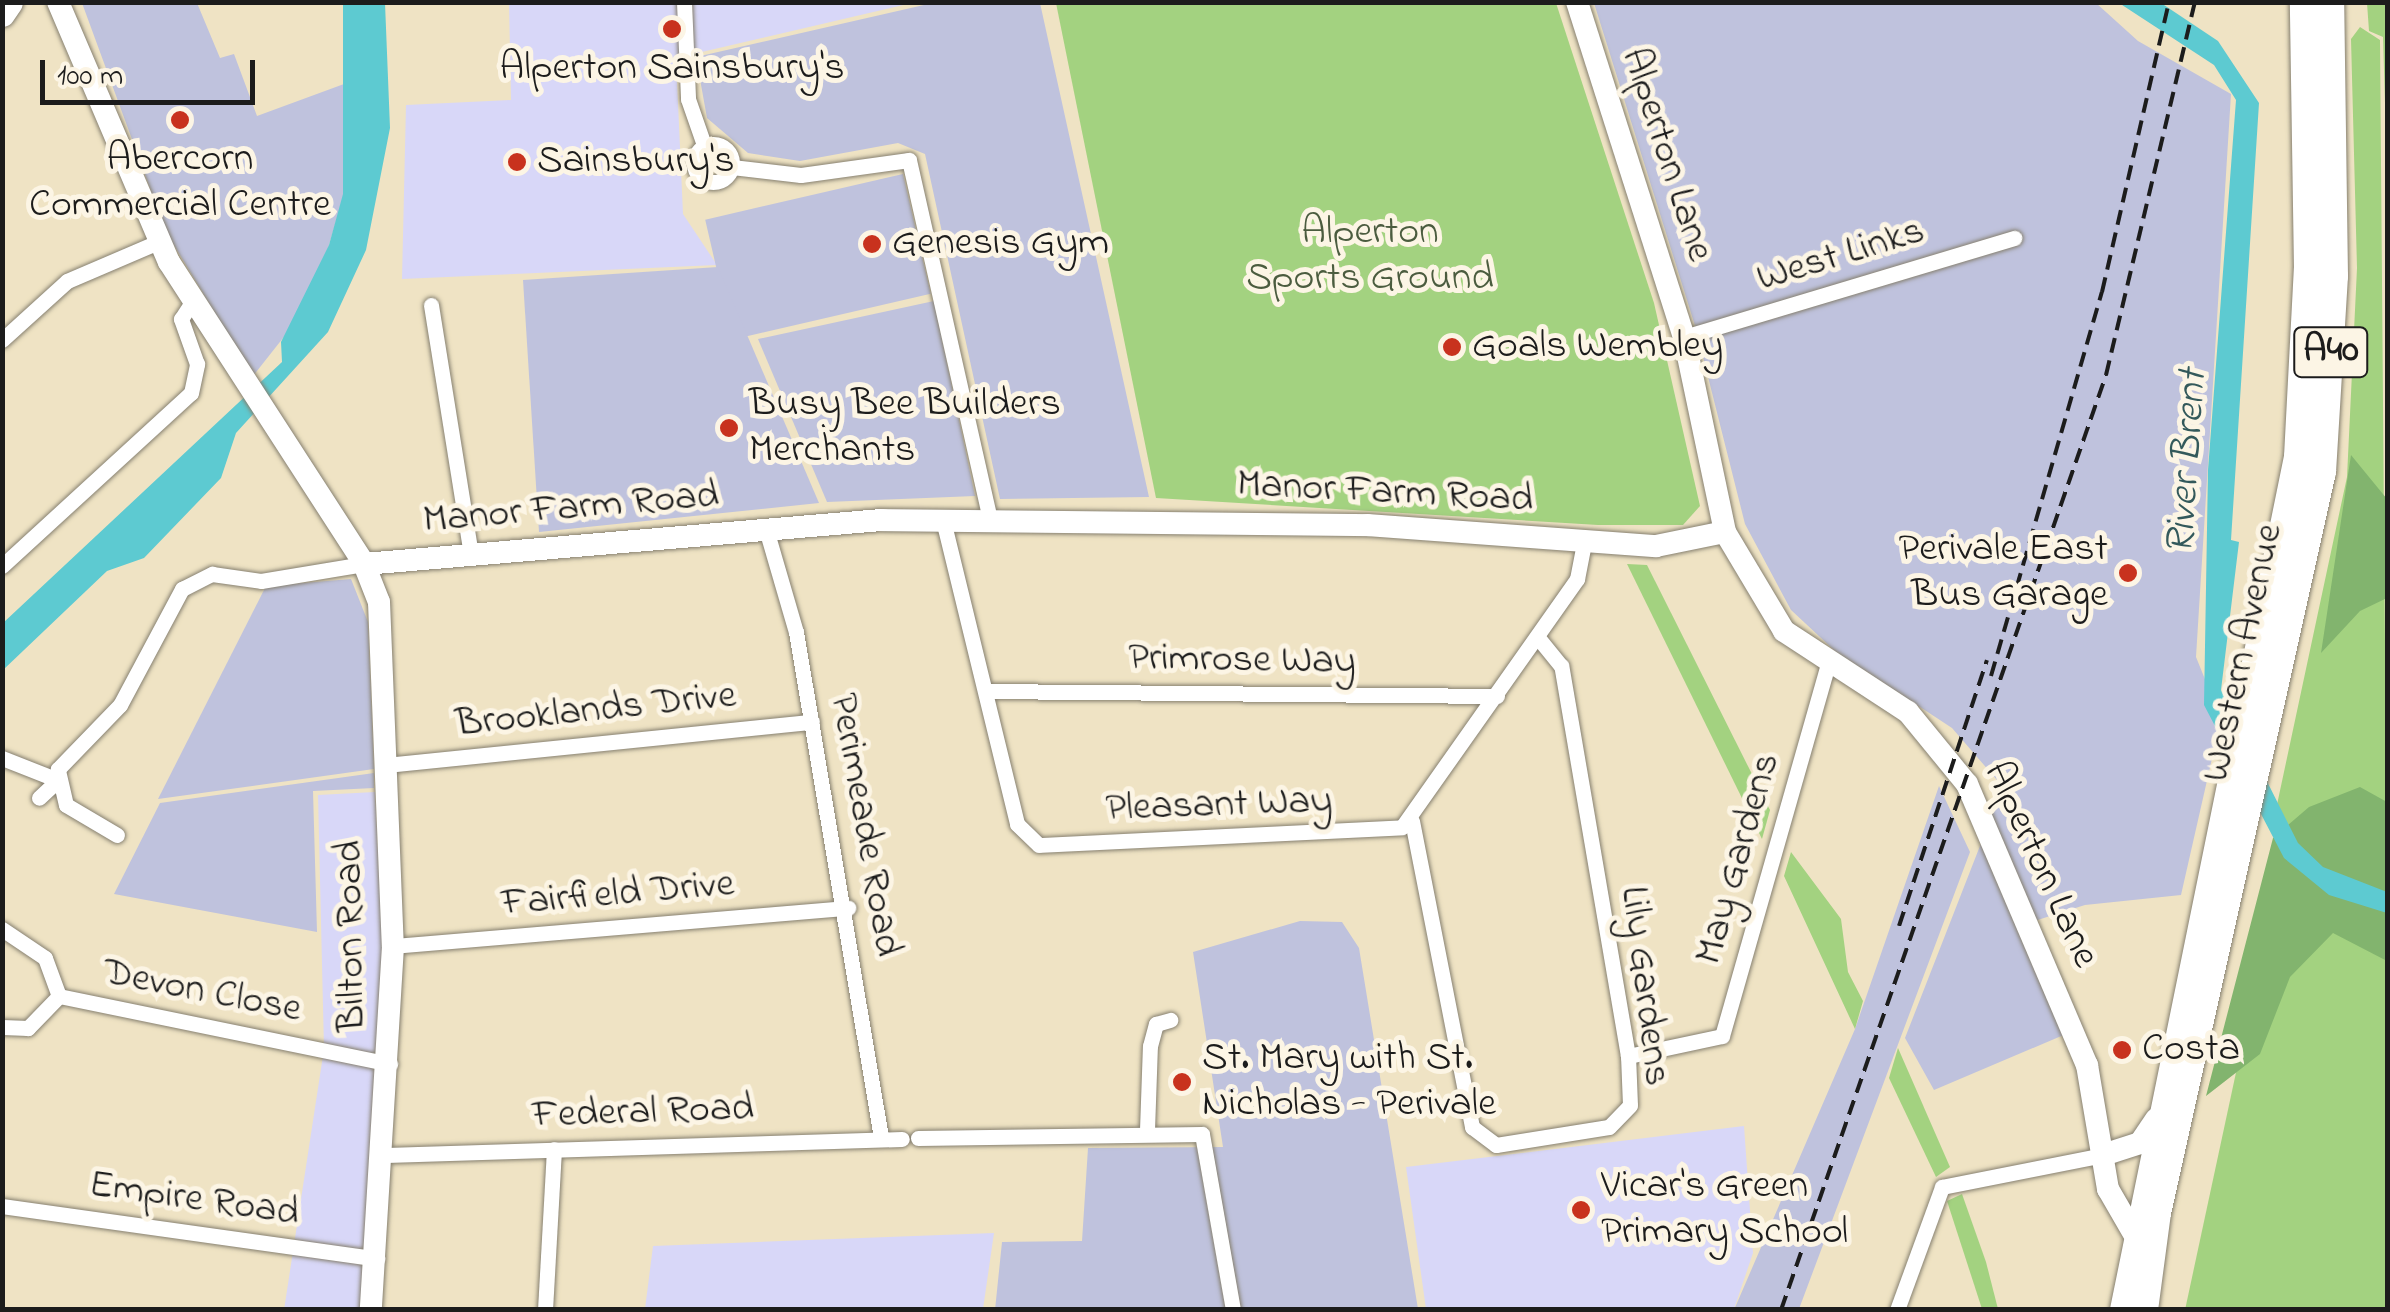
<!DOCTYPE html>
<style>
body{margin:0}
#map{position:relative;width:2390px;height:1312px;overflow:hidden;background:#efe3c4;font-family:"Indie Flower",sans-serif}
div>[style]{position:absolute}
.built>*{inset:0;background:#d8d7f8}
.industrial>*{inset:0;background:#bfc2dd;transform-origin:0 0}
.green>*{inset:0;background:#a3d280}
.forest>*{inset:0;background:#82b46e}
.water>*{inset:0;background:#5dcad1}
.roads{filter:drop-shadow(0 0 2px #868070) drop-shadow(0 0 2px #868070)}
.street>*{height:15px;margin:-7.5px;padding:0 7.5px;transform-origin:7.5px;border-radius:7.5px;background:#fff}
.street>.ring{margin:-7.5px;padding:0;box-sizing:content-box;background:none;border:15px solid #fff;border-radius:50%}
.secondary>*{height:22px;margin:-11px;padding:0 11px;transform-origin:11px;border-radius:11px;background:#fff}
.primary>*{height:25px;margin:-12.5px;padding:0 12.5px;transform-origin:12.5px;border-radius:12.5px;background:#fff}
.highway>*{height:28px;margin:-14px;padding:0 14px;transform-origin:14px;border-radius:14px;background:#fff}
.rail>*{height:4px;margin-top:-2px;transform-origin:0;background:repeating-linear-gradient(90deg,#1c1c1c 0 15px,transparent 0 23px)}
.dots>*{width:28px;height:28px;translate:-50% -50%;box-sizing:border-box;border:5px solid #fcf5e5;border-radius:50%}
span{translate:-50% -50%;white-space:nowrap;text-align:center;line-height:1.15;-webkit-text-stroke:10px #fcf5e5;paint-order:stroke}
.shield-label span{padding:2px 8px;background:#fcf5e5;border:2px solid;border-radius:8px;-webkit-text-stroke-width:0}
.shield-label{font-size:38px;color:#1c1c1c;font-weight:700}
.poi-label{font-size:40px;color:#1c1c1c}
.left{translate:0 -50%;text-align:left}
.right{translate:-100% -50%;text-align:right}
.street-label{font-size:40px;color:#1c1c1c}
.park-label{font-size:40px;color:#4b5c3f}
.water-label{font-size:42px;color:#33595b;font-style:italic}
.frame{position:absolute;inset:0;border:5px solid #1c1c1c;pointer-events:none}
.scale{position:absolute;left:40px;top:60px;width:215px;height:45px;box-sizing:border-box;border:5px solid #1c1c1c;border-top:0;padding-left:12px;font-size:30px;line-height:35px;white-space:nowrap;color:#1c1c1c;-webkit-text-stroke:8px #fcf5e5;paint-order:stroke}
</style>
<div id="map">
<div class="built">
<i style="clip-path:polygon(509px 3px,912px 3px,676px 58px,683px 214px,717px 265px,402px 279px,406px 105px,511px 100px)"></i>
<i style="clip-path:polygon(375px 792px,383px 949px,366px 1309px,284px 1310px,324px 1049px,318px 795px)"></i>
<i style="clip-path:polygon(1744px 1126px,1753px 1253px,1734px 1309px,1426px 1309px,1406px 1167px)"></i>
<i style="clip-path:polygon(994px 1233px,983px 1309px,645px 1309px,653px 1246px)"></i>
</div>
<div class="industrial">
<i style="clip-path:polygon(937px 2px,1040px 3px,1149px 497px,1000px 499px,925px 154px,898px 143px,800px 161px,748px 153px,707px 118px,696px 57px)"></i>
<i style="clip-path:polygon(82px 3px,197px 3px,220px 58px,234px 54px,257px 116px,344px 84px,346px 187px,313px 300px,253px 376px,166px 232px)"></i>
<i style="clip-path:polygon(1594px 3px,2096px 3px,2138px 41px,2231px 94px,2196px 657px,2221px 719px,2181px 895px,2085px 905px,2028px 923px,2073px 1031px,1934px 1090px,1905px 1038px,2003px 787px,1952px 728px,1835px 651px,1791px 610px,1745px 524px,1696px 329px)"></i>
<i style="left:903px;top:174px;width:123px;height:203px;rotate:77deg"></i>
<i style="clip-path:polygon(718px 267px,819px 503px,539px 532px,523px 280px)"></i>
<i style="clip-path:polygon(934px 301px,975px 496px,827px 502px,758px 339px)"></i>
<i style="clip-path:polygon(351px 579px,368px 622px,374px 769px,158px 799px,266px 586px)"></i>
<i style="clip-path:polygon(374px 773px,374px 788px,313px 791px,317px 932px,114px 894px,160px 803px)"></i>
<i style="clip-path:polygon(1939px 786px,1970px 852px,1799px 1309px,1734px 1310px,1855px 1029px)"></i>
<i style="clip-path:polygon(1300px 921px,1342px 922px,1359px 948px,1418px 1309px,995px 1310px,1002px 1242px,1082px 1241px,1088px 1148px,1223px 1147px,1193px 952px)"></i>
</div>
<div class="green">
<i style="clip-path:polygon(1056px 3px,1556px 3px,1654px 303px,1700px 506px,1683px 525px,1598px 525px,1156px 498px)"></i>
<i style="clip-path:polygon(2367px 3px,2387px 3px,2387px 170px,2383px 37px,2369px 31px)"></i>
<i style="clip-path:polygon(2360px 27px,2380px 40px,2387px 884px,2335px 865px,2275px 814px,2347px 477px,2357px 268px,2351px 39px)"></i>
<i style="clip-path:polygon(1627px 564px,1647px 565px,1770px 810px,1762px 839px)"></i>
<i style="clip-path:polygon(1791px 852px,1841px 919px,1848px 972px,1863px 1001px,1855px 1029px,1784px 876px)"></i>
<i style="clip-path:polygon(2275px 891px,2387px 924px,2387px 1309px,2185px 1310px)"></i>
<i style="clip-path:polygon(1898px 1048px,1950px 1167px,1936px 1177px,1889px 1078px)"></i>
<i style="clip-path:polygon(1962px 1194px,1986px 1262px,1998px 1309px,1982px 1309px,1947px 1201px)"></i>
</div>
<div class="forest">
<i style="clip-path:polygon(2351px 455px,2387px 499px,2387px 598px,2360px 611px,2321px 653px)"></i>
<i style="clip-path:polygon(2360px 787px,2387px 802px,2387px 961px,2333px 933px,2290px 977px,2260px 1054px,2206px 1096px,2273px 838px,2309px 807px)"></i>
</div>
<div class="water">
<i style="clip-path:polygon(343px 3px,385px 3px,390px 128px,366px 250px,328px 332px,236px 433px,221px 478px,144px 558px,107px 571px,3px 670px,3px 623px,282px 362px,281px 342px,329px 245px,343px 194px)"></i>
<i style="clip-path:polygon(2119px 3px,2161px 3px,2218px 41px,2259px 103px,2231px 540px,2239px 542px,2221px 690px,2298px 843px,2323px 867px,2387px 892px,2387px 913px,2329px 895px,2284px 858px,2204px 705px,2208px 470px,2236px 100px,2214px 65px)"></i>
</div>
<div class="roads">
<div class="street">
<i style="left:684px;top:2px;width:97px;rotate:87.6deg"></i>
<i style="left:688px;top:99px;width:49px;rotate:70.8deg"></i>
<i class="ring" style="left:694px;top:144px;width:23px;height:23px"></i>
<i style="left:732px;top:167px;width:69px;rotate:6.6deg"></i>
<i style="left:801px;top:175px;width:109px;rotate:-7.9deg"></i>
<i style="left:909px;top:160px;width:369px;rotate:77.3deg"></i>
<i style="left:431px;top:305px;width:254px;rotate:80.9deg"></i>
<i style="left:1684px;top:337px;width:345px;rotate:-16.7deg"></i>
<i style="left:2px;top:340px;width:88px;rotate:-42.2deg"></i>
<i style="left:67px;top:281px;width:99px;rotate:-23.2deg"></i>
<i style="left:943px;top:520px;width:313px;rotate:76.3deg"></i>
<i style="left:1017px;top:824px;width:30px;rotate:44deg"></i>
<i style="left:1039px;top:845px;width:363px;rotate:-2.8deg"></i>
<i style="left:1402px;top:827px;width:304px;rotate:-54.8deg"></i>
<i style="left:1577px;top:579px;width:38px;rotate:-79deg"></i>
<i style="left:766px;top:529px;width:107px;rotate:73.8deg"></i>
<i style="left:796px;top:632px;width:512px;rotate:80.45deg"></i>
<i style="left:2px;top:566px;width:256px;rotate:-42.5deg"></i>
<i style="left:191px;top:393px;width:30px;rotate:-78deg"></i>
<i style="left:197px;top:364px;width:48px;rotate:-109.6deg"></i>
<i style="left:181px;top:319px;width:20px;rotate:-57deg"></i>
<i style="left:986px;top:691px;width:511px;rotate:0.56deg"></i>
<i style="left:2px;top:758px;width:60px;rotate:21.4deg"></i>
<i style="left:58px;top:780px;width:26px;rotate:137deg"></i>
<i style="left:386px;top:765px;width:428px;rotate:-5.8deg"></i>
<i style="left:1412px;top:821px;width:312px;rotate:78.9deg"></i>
<i style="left:1472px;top:1127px;width:30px;rotate:37deg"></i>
<i style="left:1496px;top:1145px;width:114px;rotate:-9.1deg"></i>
<i style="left:1609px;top:1127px;width:30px;rotate:-46deg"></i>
<i style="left:1630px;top:1105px;width:49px;rotate:-92.3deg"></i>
<i style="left:1628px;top:1056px;width:396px;rotate:-99.7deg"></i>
<i style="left:1561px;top:666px;width:36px;rotate:-129deg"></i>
<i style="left:117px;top:835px;width:59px;rotate:-149.5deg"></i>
<i style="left:66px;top:805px;width:37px;rotate:-103deg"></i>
<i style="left:58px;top:769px;width:89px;rotate:-45.9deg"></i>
<i style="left:120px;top:705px;width:132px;rotate:-61.9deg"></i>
<i style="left:182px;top:589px;width:34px;rotate:-27deg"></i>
<i style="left:212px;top:574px;width:49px;rotate:8.1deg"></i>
<i style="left:261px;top:581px;width:104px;rotate:-9.4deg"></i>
<i style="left:2px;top:929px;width:52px;rotate:34deg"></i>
<i style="left:45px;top:958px;width:40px;rotate:69.8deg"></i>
<i style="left:59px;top:996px;width:45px;rotate:134.1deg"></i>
<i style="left:28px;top:1028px;width:26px;rotate:-178deg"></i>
<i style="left:393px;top:946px;width:457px;rotate:-4.8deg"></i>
<i style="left:59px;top:996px;width:338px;rotate:11.6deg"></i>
<i style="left:1628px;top:1056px;width:96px;rotate:-12deg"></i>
<i style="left:1722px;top:1036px;width:387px;rotate:-74.1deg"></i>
<i style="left:1147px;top:1130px;width:84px;rotate:-88deg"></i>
<i style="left:1150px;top:1046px;width:23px;rotate:-75deg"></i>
<i style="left:1156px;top:1024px;width:15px;rotate:-16deg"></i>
<i style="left:918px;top:1138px;width:284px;rotate:-0.8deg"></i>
<i style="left:1202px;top:1134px;width:179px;rotate:80deg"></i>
<i style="left:386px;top:1155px;width:516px;rotate:-1.78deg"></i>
<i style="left:2px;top:1206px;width:379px;rotate:8deg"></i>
<i style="left:545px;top:1310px;width:161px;rotate:-86.8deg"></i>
<i style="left:1897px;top:1310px;width:131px;rotate:-69.9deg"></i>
<i style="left:1942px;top:1187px;width:164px;rotate:-11.2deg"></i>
</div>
<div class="secondary">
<i style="left:58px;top:2px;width:283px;rotate:66.9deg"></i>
<i style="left:169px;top:262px;width:359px;rotate:57.1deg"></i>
<i style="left:364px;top:564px;width:41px;rotate:68.5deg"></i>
<i style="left:379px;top:602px;width:344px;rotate:87.7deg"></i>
<i style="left:393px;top:946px;width:365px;rotate:93.5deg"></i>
<i style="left:1577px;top:2px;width:352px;rotate:72.3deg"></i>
<i style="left:1684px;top:337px;width:199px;rotate:78.1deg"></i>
<i style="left:1725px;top:532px;width:115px;rotate:59.2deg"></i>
<i style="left:1784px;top:631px;width:148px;rotate:33.2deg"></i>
<i style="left:1908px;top:712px;width:93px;rotate:50.7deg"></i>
<i style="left:1967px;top:784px;width:306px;rotate:66.9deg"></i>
<i style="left:2087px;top:1065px;width:126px;rotate:80.4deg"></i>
<i style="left:2108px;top:1189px;width:52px;rotate:60deg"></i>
<i style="left:364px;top:564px;width:520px;rotate:-4.86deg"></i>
<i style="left:882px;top:520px;width:485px;rotate:0.6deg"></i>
<i style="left:1367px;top:525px;width:290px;rotate:4.2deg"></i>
<i style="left:1656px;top:546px;width:70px;rotate:-11.5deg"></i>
<i style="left:2103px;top:1155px;width:39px;rotate:-18deg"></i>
<i style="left:2140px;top:1143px;width:29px;rotate:-56deg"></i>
</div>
<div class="primary">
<i style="left:2px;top:14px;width:14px;rotate:-56deg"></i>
</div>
<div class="highway">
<i style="left:2124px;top:1310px;width:871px;rotate:-78.47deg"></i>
<i style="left:2298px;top:457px;width:188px;rotate:-87deg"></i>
<i style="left:2308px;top:269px;width:267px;rotate:-90.9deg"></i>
<i style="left:2144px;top:1310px;width:98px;rotate:-82.4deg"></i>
<i style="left:2157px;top:1213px;width:759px;rotate:-77.45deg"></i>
<i style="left:2322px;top:472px;width:196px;rotate:-86.5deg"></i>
<i style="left:2334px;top:276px;width:274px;rotate:-90.8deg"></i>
</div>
</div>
<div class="rail">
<i style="left:1991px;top:676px;width:400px;rotate:-73.9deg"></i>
<i style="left:2102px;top:292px;width:298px;rotate:-77deg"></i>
<i style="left:1899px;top:926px;width:280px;rotate:-71.7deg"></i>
<i style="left:1781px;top:1310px;width:990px;rotate:-70.83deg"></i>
<i style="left:2106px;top:375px;width:383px;rotate:-76.6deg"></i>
</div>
<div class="dots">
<i style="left:672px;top:29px;background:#c8321e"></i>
<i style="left:180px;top:120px;background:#c8321e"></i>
<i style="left:517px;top:162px;background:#c8321e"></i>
<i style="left:872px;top:244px;background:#c8321e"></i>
<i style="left:1452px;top:347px;background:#c8321e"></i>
<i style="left:729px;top:428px;background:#c8321e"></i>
<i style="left:2128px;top:573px;background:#c8321e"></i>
<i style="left:2122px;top:1050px;background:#c8321e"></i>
<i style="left:1182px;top:1082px;background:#c8321e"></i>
<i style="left:1581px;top:1210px;background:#c8321e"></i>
</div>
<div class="shield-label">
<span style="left:2331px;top:352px">A40</span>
</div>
<div class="poi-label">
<span style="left:672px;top:69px">Alperton Sainsbury's</span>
<span style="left:180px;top:183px">Abercorn<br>Commercial Centre</span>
<span class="left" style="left:537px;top:162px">Sainsbury's</span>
<span class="left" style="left:892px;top:244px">Genesis Gym</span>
<span class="left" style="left:1472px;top:347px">Goals Wembley</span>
<span class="left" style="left:749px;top:428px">Busy Bee Builders<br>Merchants</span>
<span class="right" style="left:2108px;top:573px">Perivale East<br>Bus Garage</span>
<span class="left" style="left:2142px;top:1050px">Costa</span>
<span class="left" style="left:1202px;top:1082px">St. Mary with St.<br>Nicholas - Perivale</span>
<span class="left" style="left:1601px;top:1210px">Vicar's Green<br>Primary School</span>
</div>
<div class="street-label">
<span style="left:1666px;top:155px;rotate:72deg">Alperton Lane</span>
<span style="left:1841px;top:256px;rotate:-17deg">West Links</span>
<span style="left:1385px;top:493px;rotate:3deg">Manor Farm Road</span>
<span style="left:571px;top:509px;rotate:-5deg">Manor Farm Road</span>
<span style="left:2244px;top:653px;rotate:-78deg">Western Avenue</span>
<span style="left:1242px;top:661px;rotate:1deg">Primrose Way</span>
<span style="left:596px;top:711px;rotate:-6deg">Brooklands Drive</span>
<span style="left:1219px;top:806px;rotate:-2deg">Pleasant Way</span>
<span style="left:864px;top:825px;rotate:80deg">Perimeade Road</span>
<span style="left:1739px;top:859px;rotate:-74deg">May Gardens</span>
<span style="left:2040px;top:865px;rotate:65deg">Alperton Lane</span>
<span style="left:618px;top:895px;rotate:-5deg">Fairfield Drive</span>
<span style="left:352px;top:936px;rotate:-91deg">Bilton Road</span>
<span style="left:1644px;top:986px;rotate:83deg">Lily Gardens</span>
<span style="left:202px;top:992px;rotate:11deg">Devon Close</span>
<span style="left:643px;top:1113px;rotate:-2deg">Federal Road</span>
<span style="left:194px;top:1200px;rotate:8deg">Empire Road</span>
</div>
<div class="park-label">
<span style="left:1370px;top:256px">Alperton<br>Sports Ground</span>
</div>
<div class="water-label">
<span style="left:2188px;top:462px;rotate:-86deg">River Brent</span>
</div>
<div class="frame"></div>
<div class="scale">100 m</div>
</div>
